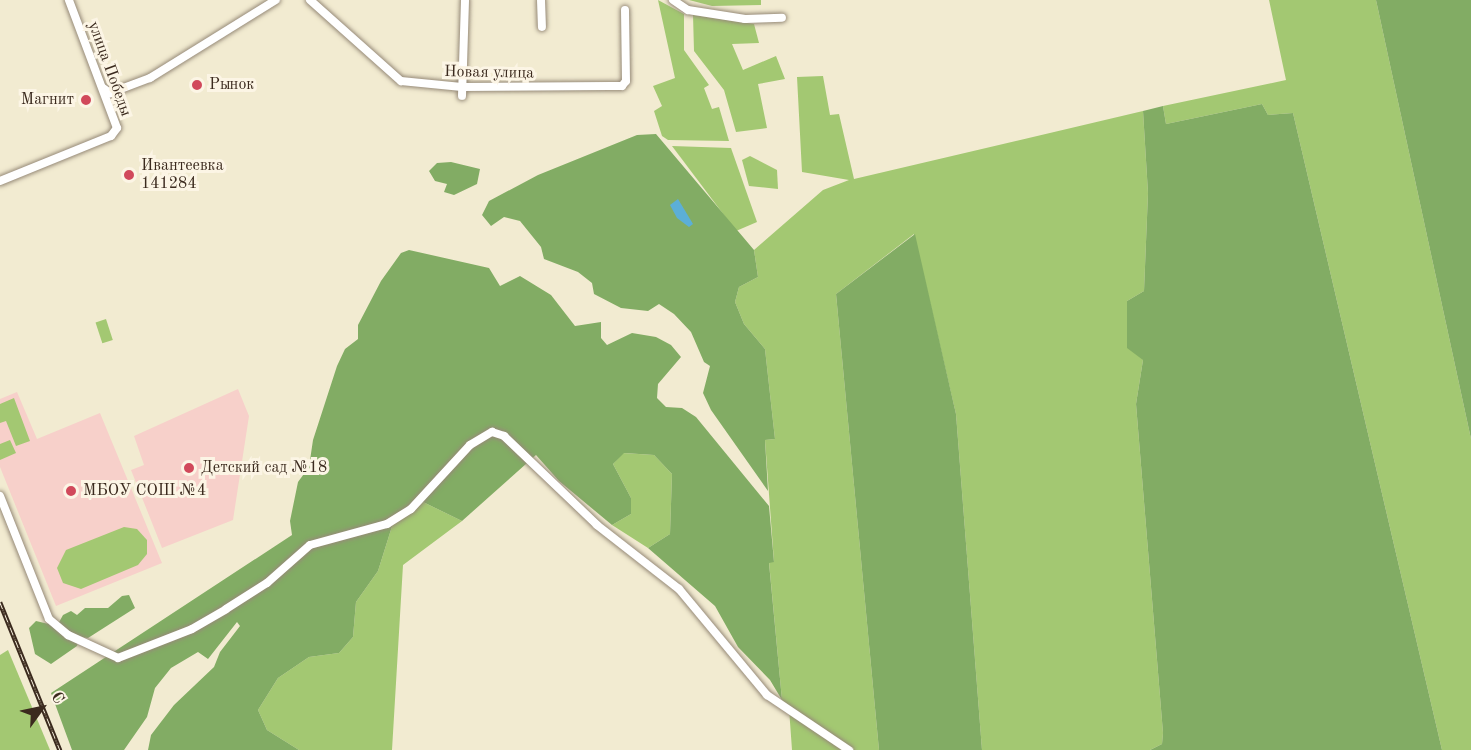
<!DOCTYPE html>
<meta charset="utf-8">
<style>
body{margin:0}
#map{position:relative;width:1471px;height:750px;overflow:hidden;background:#f2ebd1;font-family:"Old Standard TT",serif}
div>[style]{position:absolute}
.built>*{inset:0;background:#f7d0ca}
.green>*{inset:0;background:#a3c872;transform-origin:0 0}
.forest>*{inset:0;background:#82ac64}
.water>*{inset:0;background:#5cafd7}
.roads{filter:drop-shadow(0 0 2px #968a78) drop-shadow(0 0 2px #968a78)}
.minor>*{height:8px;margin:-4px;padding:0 4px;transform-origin:4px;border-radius:4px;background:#fff}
.rail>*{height:4.5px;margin-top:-2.25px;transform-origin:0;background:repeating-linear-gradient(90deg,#fcf5e5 0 7px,#3b2a1e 0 14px);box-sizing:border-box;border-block:2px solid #3b2a1e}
.dots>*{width:16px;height:16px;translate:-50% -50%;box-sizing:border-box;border:3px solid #fcf5e5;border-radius:50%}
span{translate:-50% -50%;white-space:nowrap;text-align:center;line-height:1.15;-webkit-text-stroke:6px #fcf5e5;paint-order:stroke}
.street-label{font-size:16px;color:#3b2a1e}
.poi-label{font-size:16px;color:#3b2a1e}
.left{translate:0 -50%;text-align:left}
.right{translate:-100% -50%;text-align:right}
.north{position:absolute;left:12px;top:678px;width:60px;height:60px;-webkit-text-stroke:4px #fcf5e5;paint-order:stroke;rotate:57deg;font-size:16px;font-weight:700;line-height:24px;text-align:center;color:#3b2a1e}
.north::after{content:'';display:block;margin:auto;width:21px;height:27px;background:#3b2a1e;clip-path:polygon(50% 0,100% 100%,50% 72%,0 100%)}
</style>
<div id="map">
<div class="built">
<i style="clip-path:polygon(238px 389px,249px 416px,233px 520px,162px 548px,131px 470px,144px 465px,134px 436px)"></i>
<i style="clip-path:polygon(17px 392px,37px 439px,100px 413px,162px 563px,56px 606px,0 467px,0 399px)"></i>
</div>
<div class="green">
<i style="clip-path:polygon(658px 0,684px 14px,684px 50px,709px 85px,704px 88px,712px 109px,719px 107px,729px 141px,668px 140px,662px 136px,654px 111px,662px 106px,653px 86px,675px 78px)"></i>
<i style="clip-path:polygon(689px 0,761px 0,761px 5px,712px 6px)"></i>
<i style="clip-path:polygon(1269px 0,1376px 0,1471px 439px,1471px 750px,1442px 750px,1293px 113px,1268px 115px,1262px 104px,1166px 124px,1163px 106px,1286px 80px)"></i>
<i style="clip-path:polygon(693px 15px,754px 24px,759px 43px,732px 44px,743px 70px,776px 56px,785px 79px,758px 84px,767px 128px,736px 132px,724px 90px,694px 51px)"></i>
<i style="clip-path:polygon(823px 76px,830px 115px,839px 114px,854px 179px,1143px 111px,1148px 193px,1144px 291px,1127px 301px,1143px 360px,1136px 404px,1163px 733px,1162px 744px,1150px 750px,982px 750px,956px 414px,914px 234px,836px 294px,879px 750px,792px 750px,789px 708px,782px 700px,769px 562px,774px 562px,765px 440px,775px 439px,765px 349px,744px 324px,735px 302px,739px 287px,758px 277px,754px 250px,823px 190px,849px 180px,802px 172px,797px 77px)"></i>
<i style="clip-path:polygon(672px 146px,731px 148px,757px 222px,736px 231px)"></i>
<i style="clip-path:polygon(750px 156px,777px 170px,778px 189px,749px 186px,742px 160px)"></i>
<i style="left:106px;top:319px;width:22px;height:11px;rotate:72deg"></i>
<i style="clip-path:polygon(14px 398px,30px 441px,16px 446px,6px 421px,0 423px,0 404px)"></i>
<i style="clip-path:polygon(10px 440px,16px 453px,0 460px,0 444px)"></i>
<i style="clip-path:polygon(623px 453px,654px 455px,672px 474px,670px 534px,648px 548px,612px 525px,631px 514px,631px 498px,613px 464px)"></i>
<i style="clip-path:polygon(421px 501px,462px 521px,403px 565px,392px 750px,299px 750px,267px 730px,258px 710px,278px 678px,309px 657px,339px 653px,353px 637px,356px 602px,378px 571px,394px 520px)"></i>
<i style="clip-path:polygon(124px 527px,137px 529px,147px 540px,147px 554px,138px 565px,81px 589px,63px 583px,57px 568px,66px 550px)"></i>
<i style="clip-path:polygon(8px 650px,50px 750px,0 750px,0 655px)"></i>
</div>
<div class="forest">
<i style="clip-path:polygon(1376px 0,1471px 0,1471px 439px)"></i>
<i style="clip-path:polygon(1262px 104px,1268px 115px,1293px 113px,1442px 750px,1150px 750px,1162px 744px,1163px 733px,1136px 404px,1143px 360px,1127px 348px,1127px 301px,1144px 291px,1148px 193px,1143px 111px,1163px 106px,1166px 124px)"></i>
<i style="clip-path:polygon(656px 134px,754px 250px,758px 277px,739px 287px,735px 302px,744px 324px,765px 349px,775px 439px,765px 440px,768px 491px,711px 410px,703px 393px,710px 366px,704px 362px,691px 332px,674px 314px,659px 304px,648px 311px,621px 308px,594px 294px,592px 283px,578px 272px,544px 259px,541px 247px,520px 221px,504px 217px,491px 226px,482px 215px,489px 201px,538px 175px,637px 135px)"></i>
<i style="clip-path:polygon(451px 162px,480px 169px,477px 184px,454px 195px,444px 192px,447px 184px,435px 181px,429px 171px,437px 163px)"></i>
<i style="clip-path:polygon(915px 234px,956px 414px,982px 750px,879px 750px,836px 294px)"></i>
<i style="clip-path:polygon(409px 250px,489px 268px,500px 286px,520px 276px,551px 295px,575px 326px,601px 322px,601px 338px,607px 345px,632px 333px,656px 337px,671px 345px,681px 357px,658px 384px,657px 398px,666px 407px,682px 408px,696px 417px,769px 506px,774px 562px,769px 563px,782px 700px,770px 680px,738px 647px,715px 606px,648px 548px,670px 534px,672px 474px,654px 455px,624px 453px,613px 464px,631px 498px,631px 514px,612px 525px,559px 481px,536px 455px,462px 521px,421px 501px,394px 520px,378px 571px,356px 602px,353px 637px,339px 653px,309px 657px,278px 678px,258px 710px,267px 730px,299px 750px,148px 750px,151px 735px,174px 705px,214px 667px,220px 652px,240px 626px,237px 622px,208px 659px,198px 652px,171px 668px,155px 688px,147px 717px,124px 750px,72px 750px,51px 693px,292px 535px,290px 521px,298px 482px,309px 467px,313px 440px,337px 366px,345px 349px,358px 339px,358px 325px,381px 281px,401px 253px)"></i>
<i style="clip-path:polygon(129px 595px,135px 608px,88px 638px,79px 637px,77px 646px,51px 664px,35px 654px,29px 628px,36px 621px,57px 626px,63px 615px,71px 611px,77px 615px,85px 608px,108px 608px,122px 596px)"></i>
</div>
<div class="water">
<i style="clip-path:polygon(678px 199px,693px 224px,689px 227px,677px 218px,670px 205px)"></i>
</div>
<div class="roads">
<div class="minor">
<i style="left:310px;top:0;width:122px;rotate:41.7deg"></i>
<i style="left:401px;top:81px;width:61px;rotate:5.6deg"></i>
<i style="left:462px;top:87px;width:160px;rotate:-0.4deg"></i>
<i style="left:622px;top:86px;width:6px;rotate:-51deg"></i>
<i style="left:626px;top:81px;width:71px;rotate:-90.8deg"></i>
<i style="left:541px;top:0;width:27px;rotate:88deg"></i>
<i style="left:673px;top:0;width:18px;rotate:34deg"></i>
<i style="left:688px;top:10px;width:58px;rotate:9deg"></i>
<i style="left:745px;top:19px;width:37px;rotate:-2deg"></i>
<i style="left:103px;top:88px;width:9px;rotate:36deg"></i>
<i style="left:110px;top:93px;width:43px;rotate:-20.6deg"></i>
<i style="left:150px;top:78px;width:148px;rotate:-31.8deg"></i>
<i style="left:462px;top:96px;width:96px;rotate:-88.2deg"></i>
<i style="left:0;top:181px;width:120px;rotate:-22.1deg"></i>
<i style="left:111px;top:136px;width:10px;rotate:-53deg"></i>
<i style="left:117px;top:128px;width:137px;rotate:-110.6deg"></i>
<i style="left:0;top:496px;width:132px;rotate:68.3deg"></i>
<i style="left:49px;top:619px;width:25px;rotate:40deg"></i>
<i style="left:68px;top:635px;width:55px;rotate:24.7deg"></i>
<i style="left:118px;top:658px;width:79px;rotate:-21.4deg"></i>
<i style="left:192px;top:629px;width:39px;rotate:-30deg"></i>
<i style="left:226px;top:609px;width:49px;rotate:-32.4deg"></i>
<i style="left:267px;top:583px;width:57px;rotate:-41.5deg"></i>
<i style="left:310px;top:545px;width:80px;rotate:-15.3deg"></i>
<i style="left:387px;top:524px;width:28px;rotate:-32deg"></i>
<i style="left:411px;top:509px;width:87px;rotate:-47.3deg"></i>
<i style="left:470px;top:445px;width:26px;rotate:-31deg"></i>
<i style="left:492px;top:432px;width:13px;rotate:18deg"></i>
<i style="left:504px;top:436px;width:129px;rotate:43.7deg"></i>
<i style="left:597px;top:525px;width:104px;rotate:38deg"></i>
<i style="left:679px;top:589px;width:138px;rotate:50.3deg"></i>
<i style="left:767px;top:695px;width:99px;rotate:33.9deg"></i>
</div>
</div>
<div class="rail">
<i style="left:0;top:602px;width:160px;rotate:67.9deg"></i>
</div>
<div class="dots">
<i style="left:197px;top:85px;background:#d1495b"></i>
<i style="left:86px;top:100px;background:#d1495b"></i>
<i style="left:129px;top:175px;background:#d1495b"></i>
<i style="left:189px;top:468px;background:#d1495b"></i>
<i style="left:71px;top:491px;background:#d1495b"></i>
</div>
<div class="street-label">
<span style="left:109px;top:69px;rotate:70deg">улица Победы</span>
<span style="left:489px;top:73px;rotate:1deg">Новая улица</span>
</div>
<div class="poi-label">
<span class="left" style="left:209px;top:85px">Рынок</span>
<span class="right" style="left:74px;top:100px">Магнит</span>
<span class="left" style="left:141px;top:175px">Ивантеевка<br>141284</span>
<span class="left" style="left:201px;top:468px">Детский сад №18</span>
<span class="left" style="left:83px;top:491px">МБОУ СОШ №4</span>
</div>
<div class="north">С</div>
</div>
